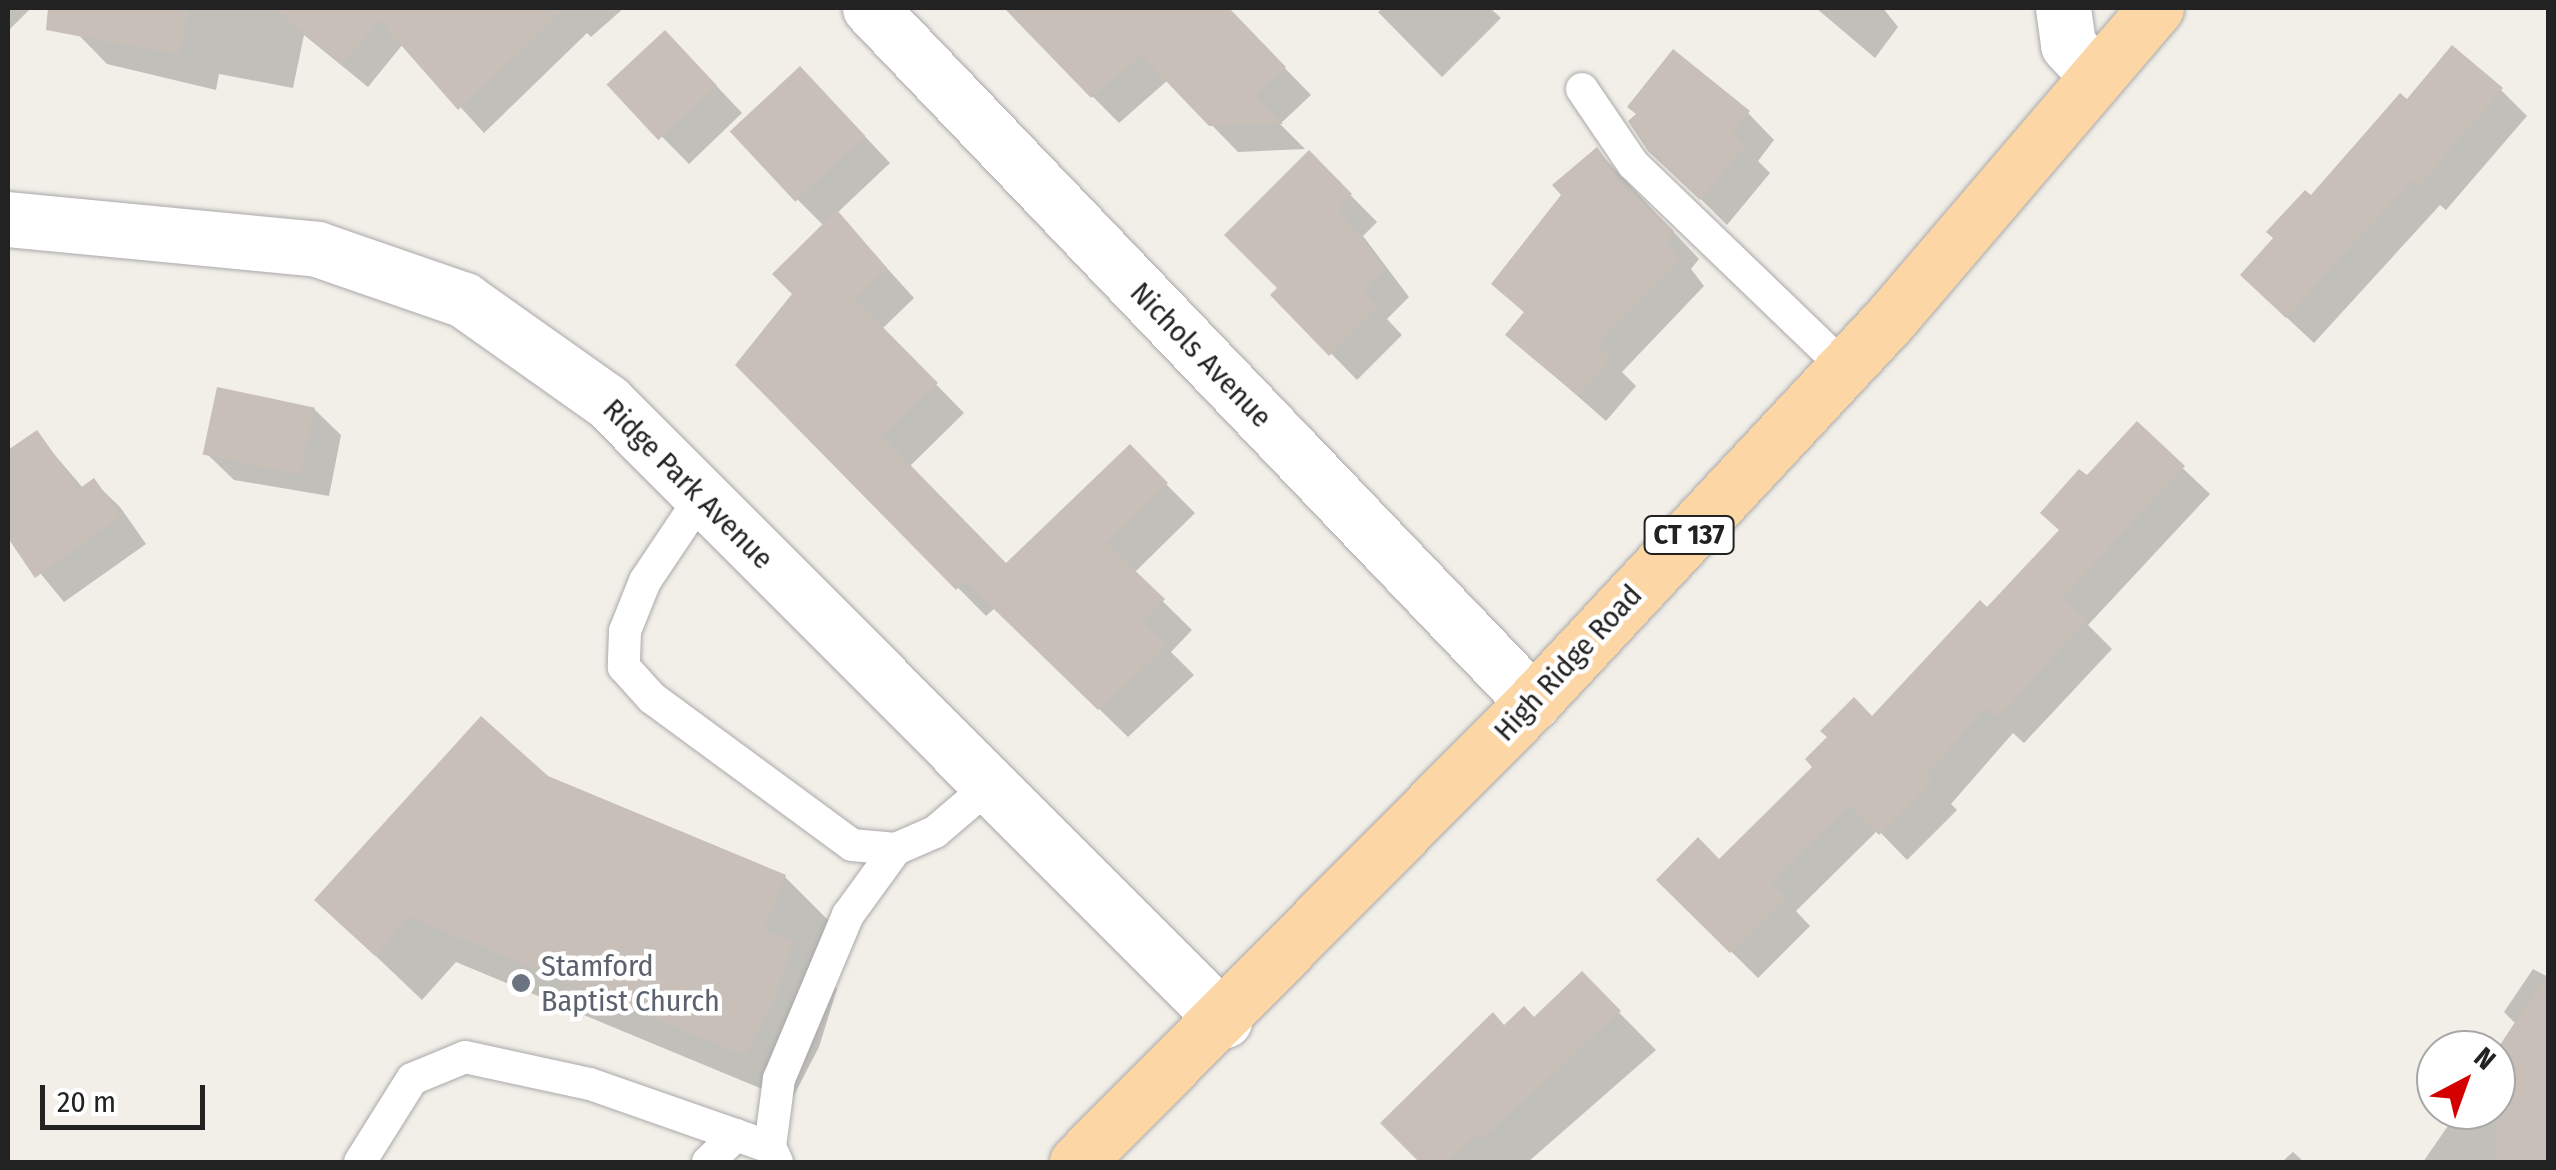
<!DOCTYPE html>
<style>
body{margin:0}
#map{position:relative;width:2556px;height:1170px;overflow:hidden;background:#f2efe9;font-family:"Fira Sans Condensed",sans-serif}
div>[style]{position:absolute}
.shadow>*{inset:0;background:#0003}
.building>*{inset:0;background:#c7bfb8;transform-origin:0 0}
.roads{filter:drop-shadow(0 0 2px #a9a9a9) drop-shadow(0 0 2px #a9a9a9)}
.lane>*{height:32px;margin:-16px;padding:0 16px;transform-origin:16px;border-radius:16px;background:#fff}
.street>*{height:55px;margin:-27.5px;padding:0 27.5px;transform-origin:27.5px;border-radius:27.5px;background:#fff}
.primary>*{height:55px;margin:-27.5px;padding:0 27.5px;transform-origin:27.5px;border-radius:27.5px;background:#fcd6a4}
.dots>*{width:28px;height:28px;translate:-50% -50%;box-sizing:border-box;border:5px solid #fff;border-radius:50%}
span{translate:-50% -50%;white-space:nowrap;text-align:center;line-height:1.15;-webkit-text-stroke:9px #fff;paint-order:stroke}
.shield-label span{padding:2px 8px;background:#fff;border:2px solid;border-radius:8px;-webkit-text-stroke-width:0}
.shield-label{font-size:28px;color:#222;font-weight:700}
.street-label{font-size:30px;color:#222}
.worship-label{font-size:30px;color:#5b616d}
.left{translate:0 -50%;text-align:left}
.frame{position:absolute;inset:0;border:10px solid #222;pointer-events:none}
.north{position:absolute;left:2416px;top:1030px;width:100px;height:100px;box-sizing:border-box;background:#fff;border:2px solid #a7a7a7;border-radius:50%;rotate:41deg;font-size:28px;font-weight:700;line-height:40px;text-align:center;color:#222}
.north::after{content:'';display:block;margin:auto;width:35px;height:45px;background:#d40000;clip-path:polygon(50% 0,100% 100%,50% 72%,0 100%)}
.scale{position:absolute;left:40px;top:1085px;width:165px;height:45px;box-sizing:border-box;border:5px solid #222;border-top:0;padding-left:12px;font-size:30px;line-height:35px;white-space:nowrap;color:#222;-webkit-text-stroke:8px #fff;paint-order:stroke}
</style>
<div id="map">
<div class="shadow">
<i style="clip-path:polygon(8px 8px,31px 8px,10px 29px)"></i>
<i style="clip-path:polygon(74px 8px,288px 9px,624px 8px,591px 37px,587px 33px,484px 133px,403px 44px,368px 87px,304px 35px,293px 88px,219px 74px,216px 90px,107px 64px,70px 26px)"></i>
<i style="clip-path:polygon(1005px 8px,1207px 8px,1227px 27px,1236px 18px,1311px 95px,1280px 124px,1305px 149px,1238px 152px,1168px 80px,1119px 123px)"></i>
<i style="clip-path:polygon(1383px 8px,1490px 8px,1501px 18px,1442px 77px,1378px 12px)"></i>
<i style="clip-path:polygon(1816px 8px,1883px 8px,1898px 27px,1875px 58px)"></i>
<i style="clip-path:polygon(692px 60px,742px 113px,689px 164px,612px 86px)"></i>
<i style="clip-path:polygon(2501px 90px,2527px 116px,2446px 210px,2440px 205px,2314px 343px,2269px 301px,2276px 239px,2407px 102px)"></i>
<i style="clip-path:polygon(826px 95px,890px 163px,837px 213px,914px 298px,882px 329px,964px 413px,909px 467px,1006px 566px,1130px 448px,1195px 513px,1134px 573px,1192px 630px,1171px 652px,1194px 675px,1128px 737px,995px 608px,986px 616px,738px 365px,796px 294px,824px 226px,797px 199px)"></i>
<i style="clip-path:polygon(1748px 113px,1774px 140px,1758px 161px,1770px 173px,1727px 225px,1650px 149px)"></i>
<i style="clip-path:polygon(1597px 150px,1699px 259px,1691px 269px,1704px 286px,1622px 372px,1636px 386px,1606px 421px,1508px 335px,1526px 314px,1494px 283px)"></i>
<i style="clip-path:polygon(1309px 153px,1377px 222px,1363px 236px,1409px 297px,1387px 319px,1402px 335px,1357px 380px,1274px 295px,1281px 288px)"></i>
<i style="clip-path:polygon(314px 409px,341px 435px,329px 496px,234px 480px,207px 454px)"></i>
<i style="clip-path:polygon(2137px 425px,2210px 494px,2088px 625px,2112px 649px,2024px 743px,2013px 733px,1951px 804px,1957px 810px,1907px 860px,1878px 830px,1796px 911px,1810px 926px,1758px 978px,1659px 880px,1719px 862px,1987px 611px,2061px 531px,2087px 479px)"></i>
<i style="clip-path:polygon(36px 433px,83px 488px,93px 481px,120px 507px,146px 544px,64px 602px,8px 534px,8px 453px)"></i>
<i style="clip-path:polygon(547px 778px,785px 877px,831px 923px,813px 965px,837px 989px,819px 1047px,791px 1101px,456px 962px,422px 1000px,317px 900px)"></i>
<i style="clip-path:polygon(2533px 969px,2548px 977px,2548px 1162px,2423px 1162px,2459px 1110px,2496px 1110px,2496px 1055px,2517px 1025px,2504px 1012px)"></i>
<i style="clip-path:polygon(1582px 975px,1656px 1050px,1528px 1162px,1423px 1162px,1384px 1123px,1505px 1028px,1535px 1021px)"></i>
<i style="clip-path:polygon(2293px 1152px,2304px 1162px,2282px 1162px)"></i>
</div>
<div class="building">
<i style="clip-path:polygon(48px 8px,189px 8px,179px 55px,46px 30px)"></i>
<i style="clip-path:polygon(273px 8px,565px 8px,458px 110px,379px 20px,342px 65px)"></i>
<i style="clip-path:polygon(1004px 8px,1229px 8px,1286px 67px,1256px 96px,1283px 124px,1209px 126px,1141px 55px,1091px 98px)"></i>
<i style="left:665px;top:30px;width:76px;height:80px;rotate:47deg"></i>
<i style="clip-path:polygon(2452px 45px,2503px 88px,2419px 186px,2412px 180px,2286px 318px,2240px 275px,2273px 238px,2266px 232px,2305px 190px,2311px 195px,2400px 93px,2407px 99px)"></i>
<i style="clip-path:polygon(1673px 49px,1750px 111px,1732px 134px,1746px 145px,1700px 200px,1648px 151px,1628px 121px,1636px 114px,1627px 107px)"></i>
<i style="left:800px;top:66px;width:96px;height:96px;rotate:47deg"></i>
<i style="clip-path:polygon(1597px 147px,1619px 178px,1674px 231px,1666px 241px,1680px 259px,1597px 345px,1612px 358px,1578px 396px,1505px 335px,1524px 312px,1491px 284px,1561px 195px,1552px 185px)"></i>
<i style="clip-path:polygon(1309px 150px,1352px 194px,1338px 208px,1385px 270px,1363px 291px,1378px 307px,1329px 356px,1270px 295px,1277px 288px,1224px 235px)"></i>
<i style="clip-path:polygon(837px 210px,887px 268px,855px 299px,938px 383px,882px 436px,1006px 563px,1130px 444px,1168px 483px,1106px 543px,1165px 599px,1143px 623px,1167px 645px,1098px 710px,965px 581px,956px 590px,735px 365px,792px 294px,772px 274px)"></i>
<i style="left:217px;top:387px;width:100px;height:69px;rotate:12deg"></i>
<i style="clip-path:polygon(2137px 421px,2185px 466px,2062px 598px,2087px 621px,1997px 718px,1985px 708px,1926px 776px,1932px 782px,1879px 835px,1850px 805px,1771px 883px,1786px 898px,1730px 953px,1656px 880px,1698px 837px,1719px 859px,1812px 767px,1805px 759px,1827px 737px,1820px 731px,1854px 697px,1872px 716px,1980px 600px,1987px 607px,2059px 530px,2040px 513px,2079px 469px,2087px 475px)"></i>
<i style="clip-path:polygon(37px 430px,79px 489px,94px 478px,121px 516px,35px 578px,8px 538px,8px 450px)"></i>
<i style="clip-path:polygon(481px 716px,548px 776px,786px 875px,764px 930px,793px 941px,774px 1001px,745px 1056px,409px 917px,375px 956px,314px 900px)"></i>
<i style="clip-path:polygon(1582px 971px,1621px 1011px,1480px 1141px,1475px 1135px,1447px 1162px,1419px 1162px,1380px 1123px,1493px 1012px,1504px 1025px,1524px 1006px,1534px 1017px)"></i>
<i style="clip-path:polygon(2548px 972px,2548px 1162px,2496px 1162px,2496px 1051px)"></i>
</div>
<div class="roads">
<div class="lane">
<i style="left:1582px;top:89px;width:91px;rotate:55.8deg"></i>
<i style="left:1633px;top:164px;width:294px;rotate:43.9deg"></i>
<i style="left:702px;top:496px;width:102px;rotate:123.8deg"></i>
<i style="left:645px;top:581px;width:54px;rotate:111.8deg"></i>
<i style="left:625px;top:631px;width:36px;rotate:92deg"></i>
<i style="left:624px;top:667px;width:42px;rotate:47.9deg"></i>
<i style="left:652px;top:698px;width:248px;rotate:36.3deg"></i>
<i style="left:852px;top:845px;width:44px;rotate:5.2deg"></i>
<i style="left:896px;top:849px;width:43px;rotate:-23.6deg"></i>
<i style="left:935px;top:832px;width:72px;rotate:-40.5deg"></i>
<i style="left:360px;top:1162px;width:98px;rotate:-57.9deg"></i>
<i style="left:412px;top:1079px;width:57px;rotate:-22.5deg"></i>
<i style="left:465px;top:1057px;width:128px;rotate:12.2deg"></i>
<i style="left:590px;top:1084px;width:191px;rotate:19.3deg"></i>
<i style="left:708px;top:1162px;width:39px;rotate:-44deg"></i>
<i style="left:777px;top:1162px;width:17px;rotate:-115deg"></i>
<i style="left:770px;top:1147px;width:69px;rotate:-82.5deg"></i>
<i style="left:779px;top:1079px;width:178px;rotate:-67.2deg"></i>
<i style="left:848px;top:915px;width:82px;rotate:-54deg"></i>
</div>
<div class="street">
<i style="left:870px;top:8px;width:960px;rotate:46.31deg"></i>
<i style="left:2063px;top:8px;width:37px;rotate:82deg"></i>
<i style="left:2068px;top:45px;width:42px;rotate:46.9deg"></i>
<i style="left:8px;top:219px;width:310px;rotate:5.5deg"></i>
<i style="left:317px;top:249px;width:156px;rotate:19.1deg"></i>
<i style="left:464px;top:300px;width:176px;rotate:35.3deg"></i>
<i style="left:608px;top:402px;width:873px;rotate:45.09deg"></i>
</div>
<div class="primary">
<i style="left:1077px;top:1162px;width:648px;rotate:-45.25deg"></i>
<i style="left:1533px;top:702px;width:525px;rotate:-47.01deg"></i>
<i style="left:1891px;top:318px;width:408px;rotate:-49.5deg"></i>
</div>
</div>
<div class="dots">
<i style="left:521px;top:983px;background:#6b7280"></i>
</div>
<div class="shield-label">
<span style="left:1689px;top:535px">CT 137</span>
</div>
<div class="street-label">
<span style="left:1201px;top:355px;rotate:46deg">Nichols Avenue</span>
<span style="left:688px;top:484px;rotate:45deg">Ridge Park Avenue</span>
<span style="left:1568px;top:663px;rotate:-47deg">High Ridge Road</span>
</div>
<div class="worship-label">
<span class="left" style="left:541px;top:983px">Stamford<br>Baptist Church</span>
</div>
<div class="frame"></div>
<div class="north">N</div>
<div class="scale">20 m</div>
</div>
